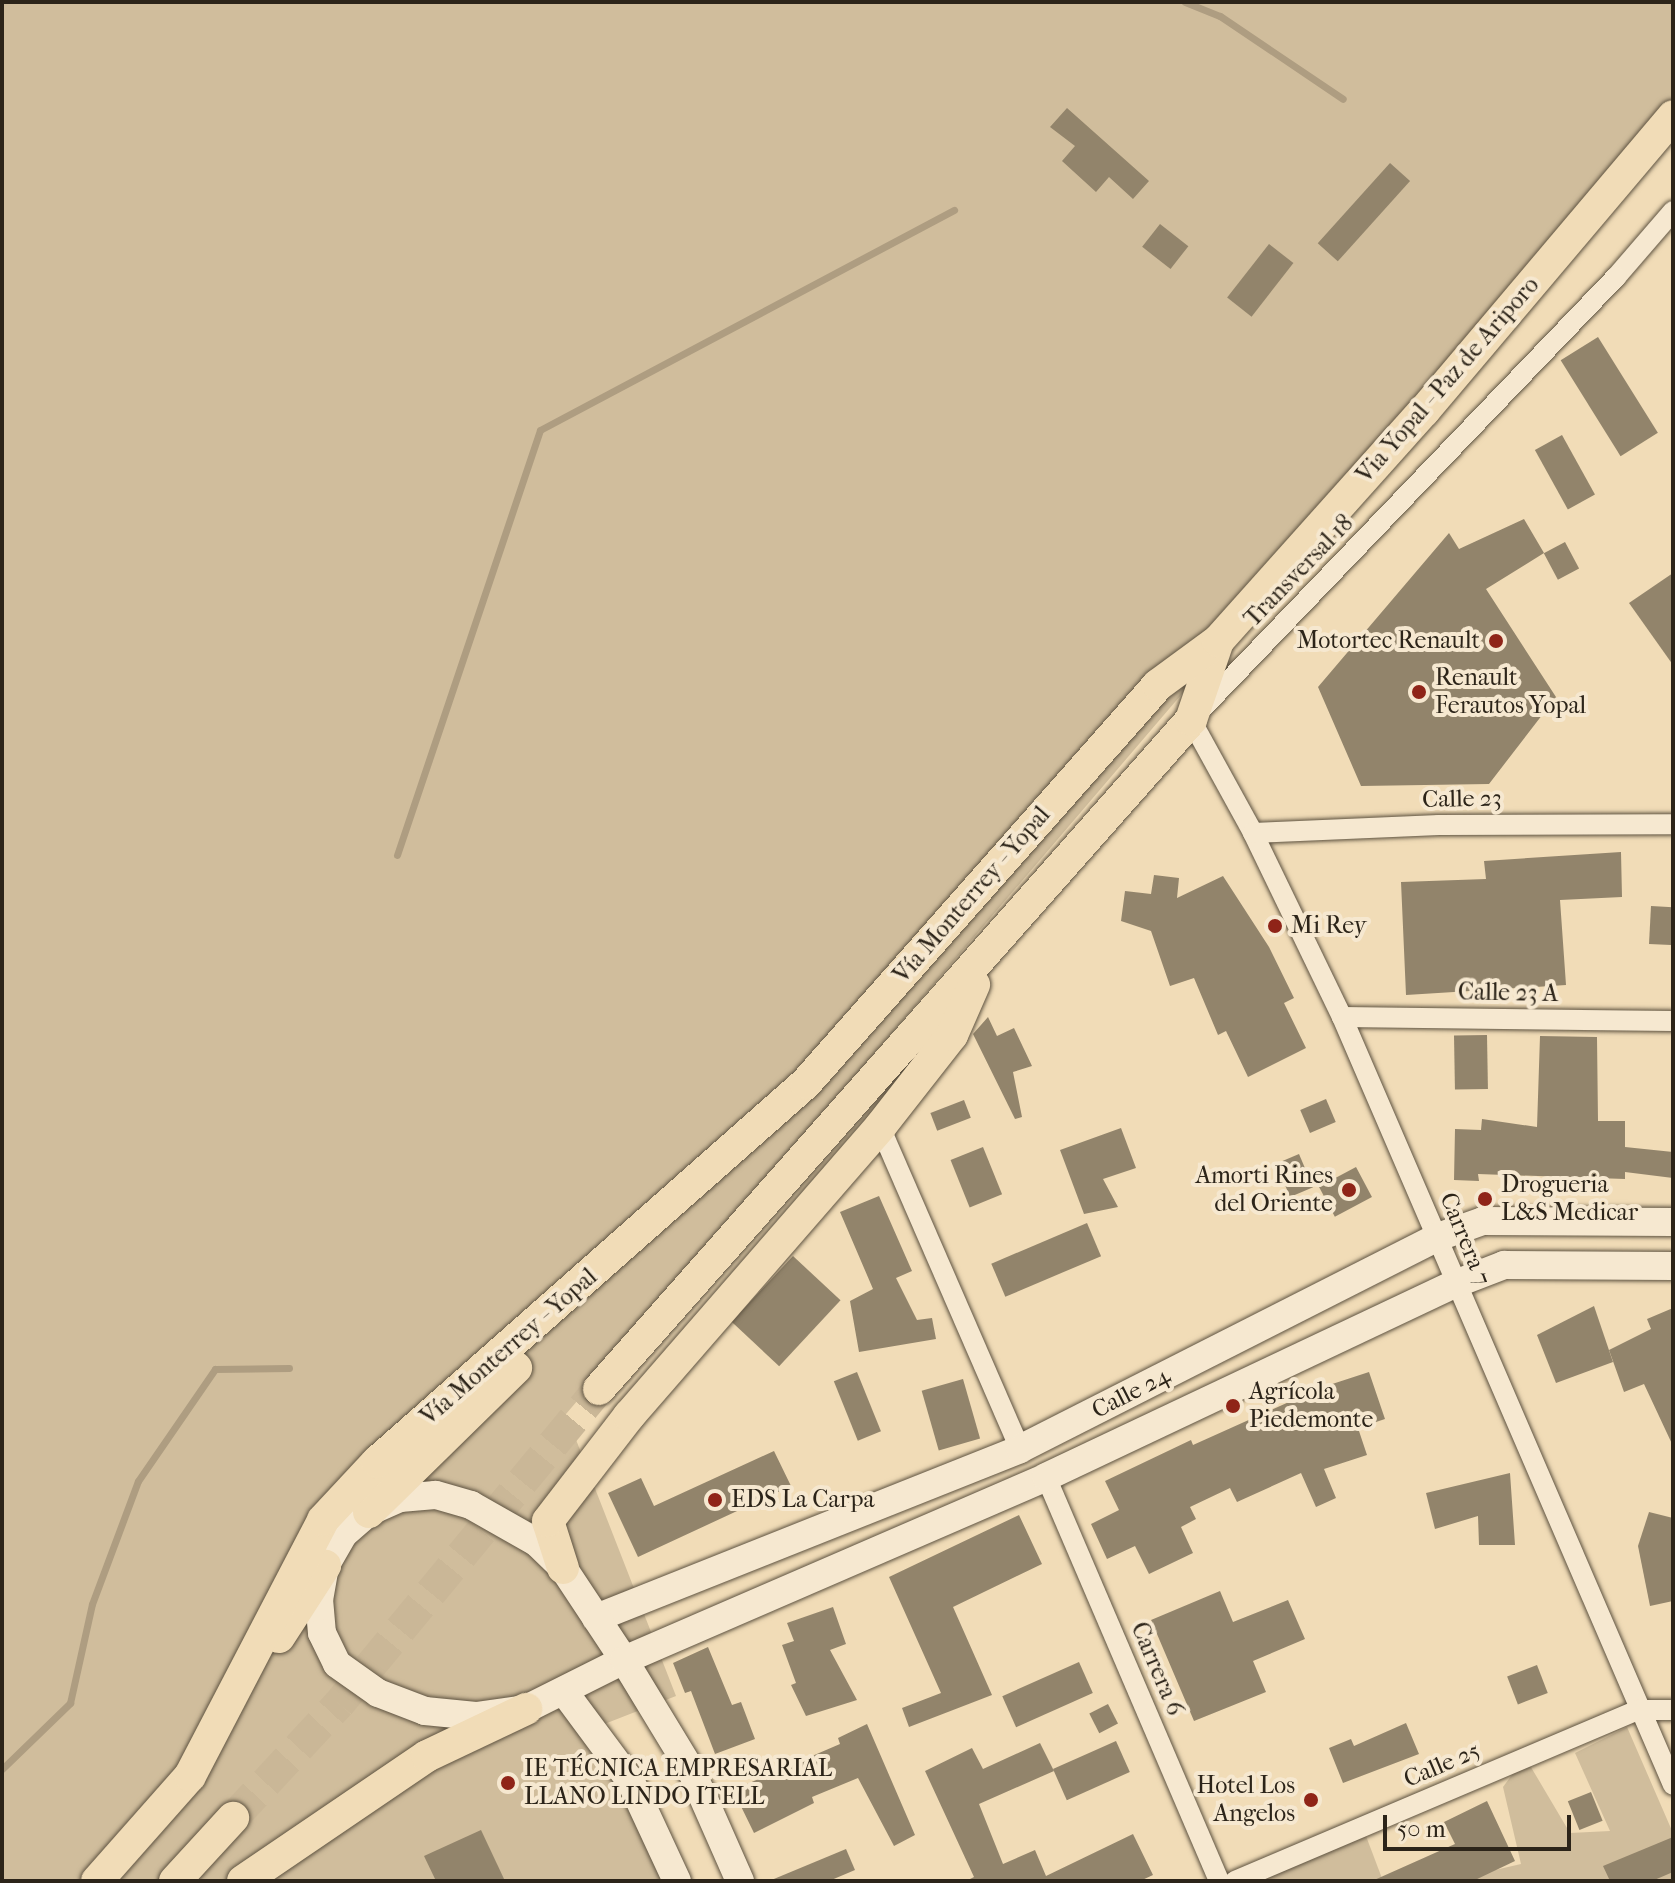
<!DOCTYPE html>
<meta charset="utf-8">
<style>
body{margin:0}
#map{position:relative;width:1675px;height:1883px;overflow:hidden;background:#f1dcb7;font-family:"IM FELL French Canon",serif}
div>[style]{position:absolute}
.green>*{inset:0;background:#d0bd9c}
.stream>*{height:7px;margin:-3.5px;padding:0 3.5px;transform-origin:3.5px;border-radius:3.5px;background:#ae9d81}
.building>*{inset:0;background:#92846b;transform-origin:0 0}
.primary-tunnel>*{height:32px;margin-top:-16px;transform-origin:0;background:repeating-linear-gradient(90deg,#cab797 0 32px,transparent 0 48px)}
.roads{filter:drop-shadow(0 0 2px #5d5240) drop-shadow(0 0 2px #5d5240)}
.street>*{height:20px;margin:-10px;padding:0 10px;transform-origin:10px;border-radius:10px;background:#f6e8d0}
.secondary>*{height:28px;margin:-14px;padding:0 14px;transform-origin:14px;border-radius:14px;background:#f6e8d0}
.primary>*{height:32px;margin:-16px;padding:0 16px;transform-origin:16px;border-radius:16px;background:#f1dcb7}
.dots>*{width:22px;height:22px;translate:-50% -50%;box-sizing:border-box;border:4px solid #f6e8d0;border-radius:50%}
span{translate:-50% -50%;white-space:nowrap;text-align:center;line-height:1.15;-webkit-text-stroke:8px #f6e8d0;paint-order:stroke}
.street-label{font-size:24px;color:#2c2419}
.poi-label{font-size:24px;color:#2c2419}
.right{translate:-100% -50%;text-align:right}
.left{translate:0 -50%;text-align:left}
.frame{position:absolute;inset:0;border:4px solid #2c2419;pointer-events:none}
.scale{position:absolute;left:1383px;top:1815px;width:188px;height:36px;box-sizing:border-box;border:4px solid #2c2419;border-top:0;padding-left:10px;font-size:24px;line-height:28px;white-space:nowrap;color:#2c2419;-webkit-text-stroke:6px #f6e8d0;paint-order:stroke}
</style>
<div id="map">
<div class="green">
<i style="clip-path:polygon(2px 2px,1673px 2px,1673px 132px,1181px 695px,566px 1414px,676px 1696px,584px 1732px,623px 1788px,666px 1881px,2px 1881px)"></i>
<i style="clip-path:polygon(1627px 1727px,1673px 1833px,1673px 1881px,1471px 1881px,1469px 1876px,1521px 1864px,1503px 1787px,1525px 1757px,1570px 1833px,1610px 1831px,1575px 1753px)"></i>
<i style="clip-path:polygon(1366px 1836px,1383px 1881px,1250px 1881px)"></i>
</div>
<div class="stream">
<i style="left:1185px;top:2px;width:38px;rotate:22deg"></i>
<i style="left:1220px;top:16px;width:148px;rotate:34deg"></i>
<i style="left:397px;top:855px;width:448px;rotate:-71.4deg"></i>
<i style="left:540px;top:430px;width:469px;rotate:-28deg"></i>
<i style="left:2px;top:1769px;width:95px;rotate:-44.1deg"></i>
<i style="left:70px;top:1703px;width:101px;rotate:-77.5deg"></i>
<i style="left:92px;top:1604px;width:131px;rotate:-69.5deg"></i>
<i style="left:138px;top:1481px;width:136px;rotate:-55.5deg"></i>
<i style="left:215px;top:1369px;width:74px;rotate:-0.8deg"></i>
</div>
<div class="building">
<i style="clip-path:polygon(1067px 108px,1149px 181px,1133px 199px,1109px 177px,1096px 192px,1062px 161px,1075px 146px,1050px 127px)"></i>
<i style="left:1390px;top:163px;width:27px;height:108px;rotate:42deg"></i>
<i style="left:1160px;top:224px;width:36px;height:29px;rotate:38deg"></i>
<i style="left:1269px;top:244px;width:31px;height:68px;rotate:38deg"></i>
<i style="left:1598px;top:337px;width:113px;height:44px;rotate:58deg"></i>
<i style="left:1562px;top:435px;width:68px;height:31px;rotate:61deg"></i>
<i style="clip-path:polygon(1524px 519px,1544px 553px,1486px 589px,1556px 697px,1489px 784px,1361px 786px,1318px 687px,1449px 533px,1459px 549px)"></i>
<i style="left:1565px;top:542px;width:30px;height:24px;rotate:62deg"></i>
<i style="clip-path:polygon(1673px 573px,1673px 665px,1629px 603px)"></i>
<i style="clip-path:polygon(1621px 852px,1622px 897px,1560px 900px,1566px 985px,1406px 995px,1401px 882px,1486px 879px,1484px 861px)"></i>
<i style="clip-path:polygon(1154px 875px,1179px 878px,1177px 898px,1223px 876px,1269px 947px,1294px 998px,1284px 1003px,1306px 1048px,1248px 1077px,1226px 1031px,1218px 1035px,1194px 978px,1170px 986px,1151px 931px,1121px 921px,1125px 891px,1151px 894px)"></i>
<i style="left:1651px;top:906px;width:22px;height:38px;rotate:3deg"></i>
<i style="clip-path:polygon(988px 1017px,997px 1036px,1014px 1028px,1032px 1066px,1013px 1072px,1022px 1117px,1015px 1119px,973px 1034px)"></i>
<i style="left:1487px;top:1035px;width:54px;height:33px;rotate:89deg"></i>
<i style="clip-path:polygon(1540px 1036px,1597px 1037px,1598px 1121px,1625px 1121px,1625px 1147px,1673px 1152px,1673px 1178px,1625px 1172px,1625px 1179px,1478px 1174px,1479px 1181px,1454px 1180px,1455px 1129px,1481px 1130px,1482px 1119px,1537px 1127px)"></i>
<i style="left:1326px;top:1099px;width:25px;height:28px;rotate:67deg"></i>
<i style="left:964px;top:1100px;width:19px;height:36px;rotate:69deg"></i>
<i style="clip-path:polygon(1121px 1128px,1136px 1168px,1103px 1179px,1118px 1207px,1084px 1214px,1060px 1150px)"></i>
<i style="left:983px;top:1147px;width:51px;height:35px;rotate:68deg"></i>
<i style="left:1299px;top:1154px;width:36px;height:25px;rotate:67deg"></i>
<i style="left:1356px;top:1167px;width:34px;height:42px;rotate:62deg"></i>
<i style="clip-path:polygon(879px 1196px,912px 1271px,896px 1278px,917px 1320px,932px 1318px,936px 1339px,859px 1352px,850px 1301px,873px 1289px,840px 1212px)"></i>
<i style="left:1087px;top:1223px;width:36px;height:104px;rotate:67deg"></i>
<i style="left:793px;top:1256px;width:65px;height:90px;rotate:43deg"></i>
<i style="clip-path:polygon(1594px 1306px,1613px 1362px,1556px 1383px,1537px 1335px)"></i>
<i style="clip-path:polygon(1673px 1308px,1673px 1446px,1644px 1384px,1624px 1392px,1609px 1350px,1651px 1329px,1647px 1319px)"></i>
<i style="left:857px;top:1372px;width:64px;height:25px;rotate:68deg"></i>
<i style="clip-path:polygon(1369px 1372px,1385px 1419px,1358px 1428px,1367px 1455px,1324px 1469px,1336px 1498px,1316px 1507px,1301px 1473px,1237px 1502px,1230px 1488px,1190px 1507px,1196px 1519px,1181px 1527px,1193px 1553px,1149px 1574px,1135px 1546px,1107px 1559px,1091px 1524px,1119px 1510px,1105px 1481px,1191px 1440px,1193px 1445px,1320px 1388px)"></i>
<i style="left:963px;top:1379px;width:62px;height:43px;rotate:74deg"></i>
<i style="clip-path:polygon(774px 1451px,791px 1486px,638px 1557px,608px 1493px,641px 1478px,654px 1506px)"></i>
<i style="clip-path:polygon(1510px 1473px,1515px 1545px,1479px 1545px,1478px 1516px,1435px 1529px,1426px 1493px)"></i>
<i style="clip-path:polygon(1649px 1512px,1673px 1518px,1673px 1601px,1650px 1606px,1638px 1546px)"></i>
<i style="clip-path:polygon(1019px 1515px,1042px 1564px,953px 1607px,992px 1695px,909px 1727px,902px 1708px,941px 1693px,889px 1577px)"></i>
<i style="clip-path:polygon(1220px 1591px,1233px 1622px,1288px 1600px,1305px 1639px,1253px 1661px,1266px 1692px,1194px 1721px,1151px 1620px)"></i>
<i style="clip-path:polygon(833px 1607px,846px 1644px,830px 1650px,857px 1700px,806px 1716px,791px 1685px,796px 1683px,782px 1645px,794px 1641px,787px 1623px)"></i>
<i style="clip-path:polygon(708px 1647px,732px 1705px,741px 1702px,755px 1739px,715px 1754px,691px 1691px,685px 1693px,673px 1663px)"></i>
<i style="left:1079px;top:1662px;width:34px;height:84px;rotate:66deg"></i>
<i style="left:1537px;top:1665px;width:30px;height:32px;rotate:69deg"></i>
<i style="left:1108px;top:1704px;width:22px;height:21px;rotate:63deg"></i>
<i style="clip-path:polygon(1406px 1723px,1419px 1754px,1343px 1783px,1329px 1748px,1351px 1739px,1354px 1746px)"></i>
<i style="clip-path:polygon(867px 1724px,915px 1835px,894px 1846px,858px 1778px,812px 1797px,814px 1803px,754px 1833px,733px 1790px,840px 1744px,838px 1738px)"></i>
<i style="left:1116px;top:1741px;width:34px;height:69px;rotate:66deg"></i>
<i style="clip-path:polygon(1040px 1743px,1054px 1771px,979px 1804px,1003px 1864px,1035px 1850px,1046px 1876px,1133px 1834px,1153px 1875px,1140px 1881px,966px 1881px,974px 1877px,925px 1771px,972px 1748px,983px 1769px)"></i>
<i style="left:1591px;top:1792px;width:31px;height:25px;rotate:68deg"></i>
<i style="clip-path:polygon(1487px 1801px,1515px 1861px,1473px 1881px,1372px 1881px,1455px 1844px,1444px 1822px)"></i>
<i style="clip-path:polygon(481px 1830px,505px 1881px,436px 1881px,424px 1856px)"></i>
<i style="clip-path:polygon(1673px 1837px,1673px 1872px,1652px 1881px,1610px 1881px,1603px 1866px)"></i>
<i style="clip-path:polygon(846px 1849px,855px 1870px,829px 1881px,769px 1881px)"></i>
</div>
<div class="primary-tunnel">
<i style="left:233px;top:1818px;width:156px;rotate:-47.1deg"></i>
<i style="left:339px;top:1704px;width:408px;rotate:-50.5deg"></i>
</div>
<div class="roads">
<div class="street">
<i style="left:1673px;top:211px;width:87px;rotate:130.8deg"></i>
<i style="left:1616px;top:277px;width:614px;rotate:133.81deg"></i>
<i style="left:1191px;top:720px;width:129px;rotate:61.2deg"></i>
<i style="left:1253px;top:833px;width:204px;rotate:64.2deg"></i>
<i style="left:1342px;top:1017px;width:836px;rotate:66.68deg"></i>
<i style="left:1253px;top:833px;width:186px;rotate:-2.5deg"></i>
<i style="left:1439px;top:825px;width:234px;rotate:-0.2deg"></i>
<i style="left:1342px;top:1017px;width:331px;rotate:0.7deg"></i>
<i style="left:880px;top:1127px;width:351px;rotate:66.5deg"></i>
<i style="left:1046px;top:1477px;width:439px;rotate:66.8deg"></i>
<i style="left:1235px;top:1881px;width:438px;rotate:-23deg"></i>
<i style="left:1638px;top:1710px;width:35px"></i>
</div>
<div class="secondary">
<i style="left:596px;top:1618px;width:456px;rotate:-21.7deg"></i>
<i style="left:1020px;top:1449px;width:469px;rotate:-26.9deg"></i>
<i style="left:1438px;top:1237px;width:48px;rotate:-19.6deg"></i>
<i style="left:1483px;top:1221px;width:190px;rotate:0.3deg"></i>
<i style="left:565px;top:1693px;width:111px;rotate:53.4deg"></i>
<i style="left:631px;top:1782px;width:109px;rotate:65.1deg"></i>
<i style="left:740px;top:1881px;width:119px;rotate:-113.8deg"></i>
<i style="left:692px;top:1772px;width:131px;rotate:-121.3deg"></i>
<i style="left:624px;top:1660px;width:110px;rotate:-123.5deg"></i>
<i style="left:563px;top:1568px;width:37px;rotate:-136deg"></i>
<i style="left:536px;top:1542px;width:75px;rotate:-150.4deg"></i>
<i style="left:471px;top:1505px;width:37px;rotate:-164deg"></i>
<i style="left:435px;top:1495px;width:35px;rotate:175deg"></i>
<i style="left:400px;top:1498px;width:34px;rotate:156deg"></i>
<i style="left:369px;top:1512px;width:35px;rotate:139deg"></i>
<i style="left:343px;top:1535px;width:36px;rotate:120deg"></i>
<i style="left:325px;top:1566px;width:34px;rotate:100deg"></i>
<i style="left:319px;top:1599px;width:34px;rotate:85deg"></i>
<i style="left:322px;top:1633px;width:34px;rotate:64deg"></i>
<i style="left:337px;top:1664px;width:50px;rotate:35.3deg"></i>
<i style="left:378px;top:1693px;width:50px;rotate:21deg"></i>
<i style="left:425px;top:1711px;width:51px;rotate:5.6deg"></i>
<i style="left:476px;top:1716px;width:50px;rotate:-8deg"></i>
<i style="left:526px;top:1709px;width:110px;rotate:-26.6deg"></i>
<i style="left:624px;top:1660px;width:460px;rotate:-23.4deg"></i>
<i style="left:1046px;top:1477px;width:452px;rotate:-25.3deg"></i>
<i style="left:1455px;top:1284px;width:53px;rotate:-21.2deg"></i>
<i style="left:1504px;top:1265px;width:169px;rotate:0.3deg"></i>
</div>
<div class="primary">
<i style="left:599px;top:1389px;width:893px;rotate:-48.49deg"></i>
<i style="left:1191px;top:720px;width:83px;rotate:-71.1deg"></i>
<i style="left:369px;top:1512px;width:206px;rotate:-44.4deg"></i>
<i style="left:563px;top:1568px;width:49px;rotate:-107.7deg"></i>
<i style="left:548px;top:1521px;width:133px;rotate:-52.4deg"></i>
<i style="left:629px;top:1416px;width:383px;rotate:-49deg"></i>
<i style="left:880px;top:1127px;width:117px;rotate:-52deg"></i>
<i style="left:952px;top:1035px;width:55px;rotate:-66.3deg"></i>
<i style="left:279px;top:1637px;width:85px;rotate:-57.1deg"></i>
<i style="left:97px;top:1881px;width:140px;rotate:-48.5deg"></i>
<i style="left:190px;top:1776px;width:288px;rotate:-62.5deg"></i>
<i style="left:323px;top:1520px;width:79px;rotate:-47deg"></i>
<i style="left:377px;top:1462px;width:572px;rotate:-41.46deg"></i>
<i style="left:806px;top:1083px;width:531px;rotate:-48.51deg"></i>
<i style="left:1158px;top:685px;width:74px;rotate:-36.3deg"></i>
<i style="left:1218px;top:641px;width:309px;rotate:-48.2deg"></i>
<i style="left:1424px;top:411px;width:386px;rotate:-49.8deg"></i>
<i style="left:175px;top:1881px;width:86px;rotate:-47.4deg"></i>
<i style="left:243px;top:1881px;width:222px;rotate:-34.2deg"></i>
<i style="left:427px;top:1756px;width:110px;rotate:-25.4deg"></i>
</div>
</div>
<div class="dots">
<i style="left:1496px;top:641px;background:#8f2418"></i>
<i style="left:1419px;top:692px;background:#8f2418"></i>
<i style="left:1275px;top:926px;background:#8f2418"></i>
<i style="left:1349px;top:1190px;background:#8f2418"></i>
<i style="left:1485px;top:1199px;background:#8f2418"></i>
<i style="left:1233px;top:1406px;background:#8f2418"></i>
<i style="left:715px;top:1500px;background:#8f2418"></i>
<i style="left:508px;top:1783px;background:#8f2418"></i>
<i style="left:1311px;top:1800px;background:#8f2418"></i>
</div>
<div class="street-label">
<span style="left:1448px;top:380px;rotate:-49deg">Via Yopal - Paz de Ariporo</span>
<span style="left:1299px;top:571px;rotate:-46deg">Transversal 18</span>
<span style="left:1462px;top:799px;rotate:-1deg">Calle 23</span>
<span style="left:972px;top:895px;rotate:-49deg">Vía Monterrey - Yopal</span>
<span style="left:1508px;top:993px;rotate:1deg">Calle 23 A</span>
<span style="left:1465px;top:1239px;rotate:68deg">Carrera 7</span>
<span style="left:509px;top:1347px;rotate:-41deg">Vía Monterrey - Yopal</span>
<span style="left:1131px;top:1393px;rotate:-27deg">Calle 24</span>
<span style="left:1157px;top:1669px;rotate:67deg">Carrera 6</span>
<span style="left:1442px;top:1765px;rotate:-23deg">Calle 25</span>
</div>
<div class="poi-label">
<span class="right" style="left:1480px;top:641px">Motortec Renault</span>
<span class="left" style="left:1435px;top:692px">Renault<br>Ferautos Yopal</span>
<span class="left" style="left:1291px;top:926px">Mi Rey</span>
<span class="right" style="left:1333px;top:1190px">Amorti Rines<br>del Oriente</span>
<span class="left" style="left:1501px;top:1199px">Drogueria<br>L&amp;S Medicar</span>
<span class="left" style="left:1249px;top:1406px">Agrícola<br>Piedemonte</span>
<span class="left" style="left:731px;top:1500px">EDS La Carpa</span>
<span class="left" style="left:524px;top:1783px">IE TÉCNICA EMPRESARIAL<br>LLANO LINDO ITELL</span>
<span class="right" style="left:1295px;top:1800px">Hotel Los<br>Angelos</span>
</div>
<div class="frame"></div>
<div class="scale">50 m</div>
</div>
